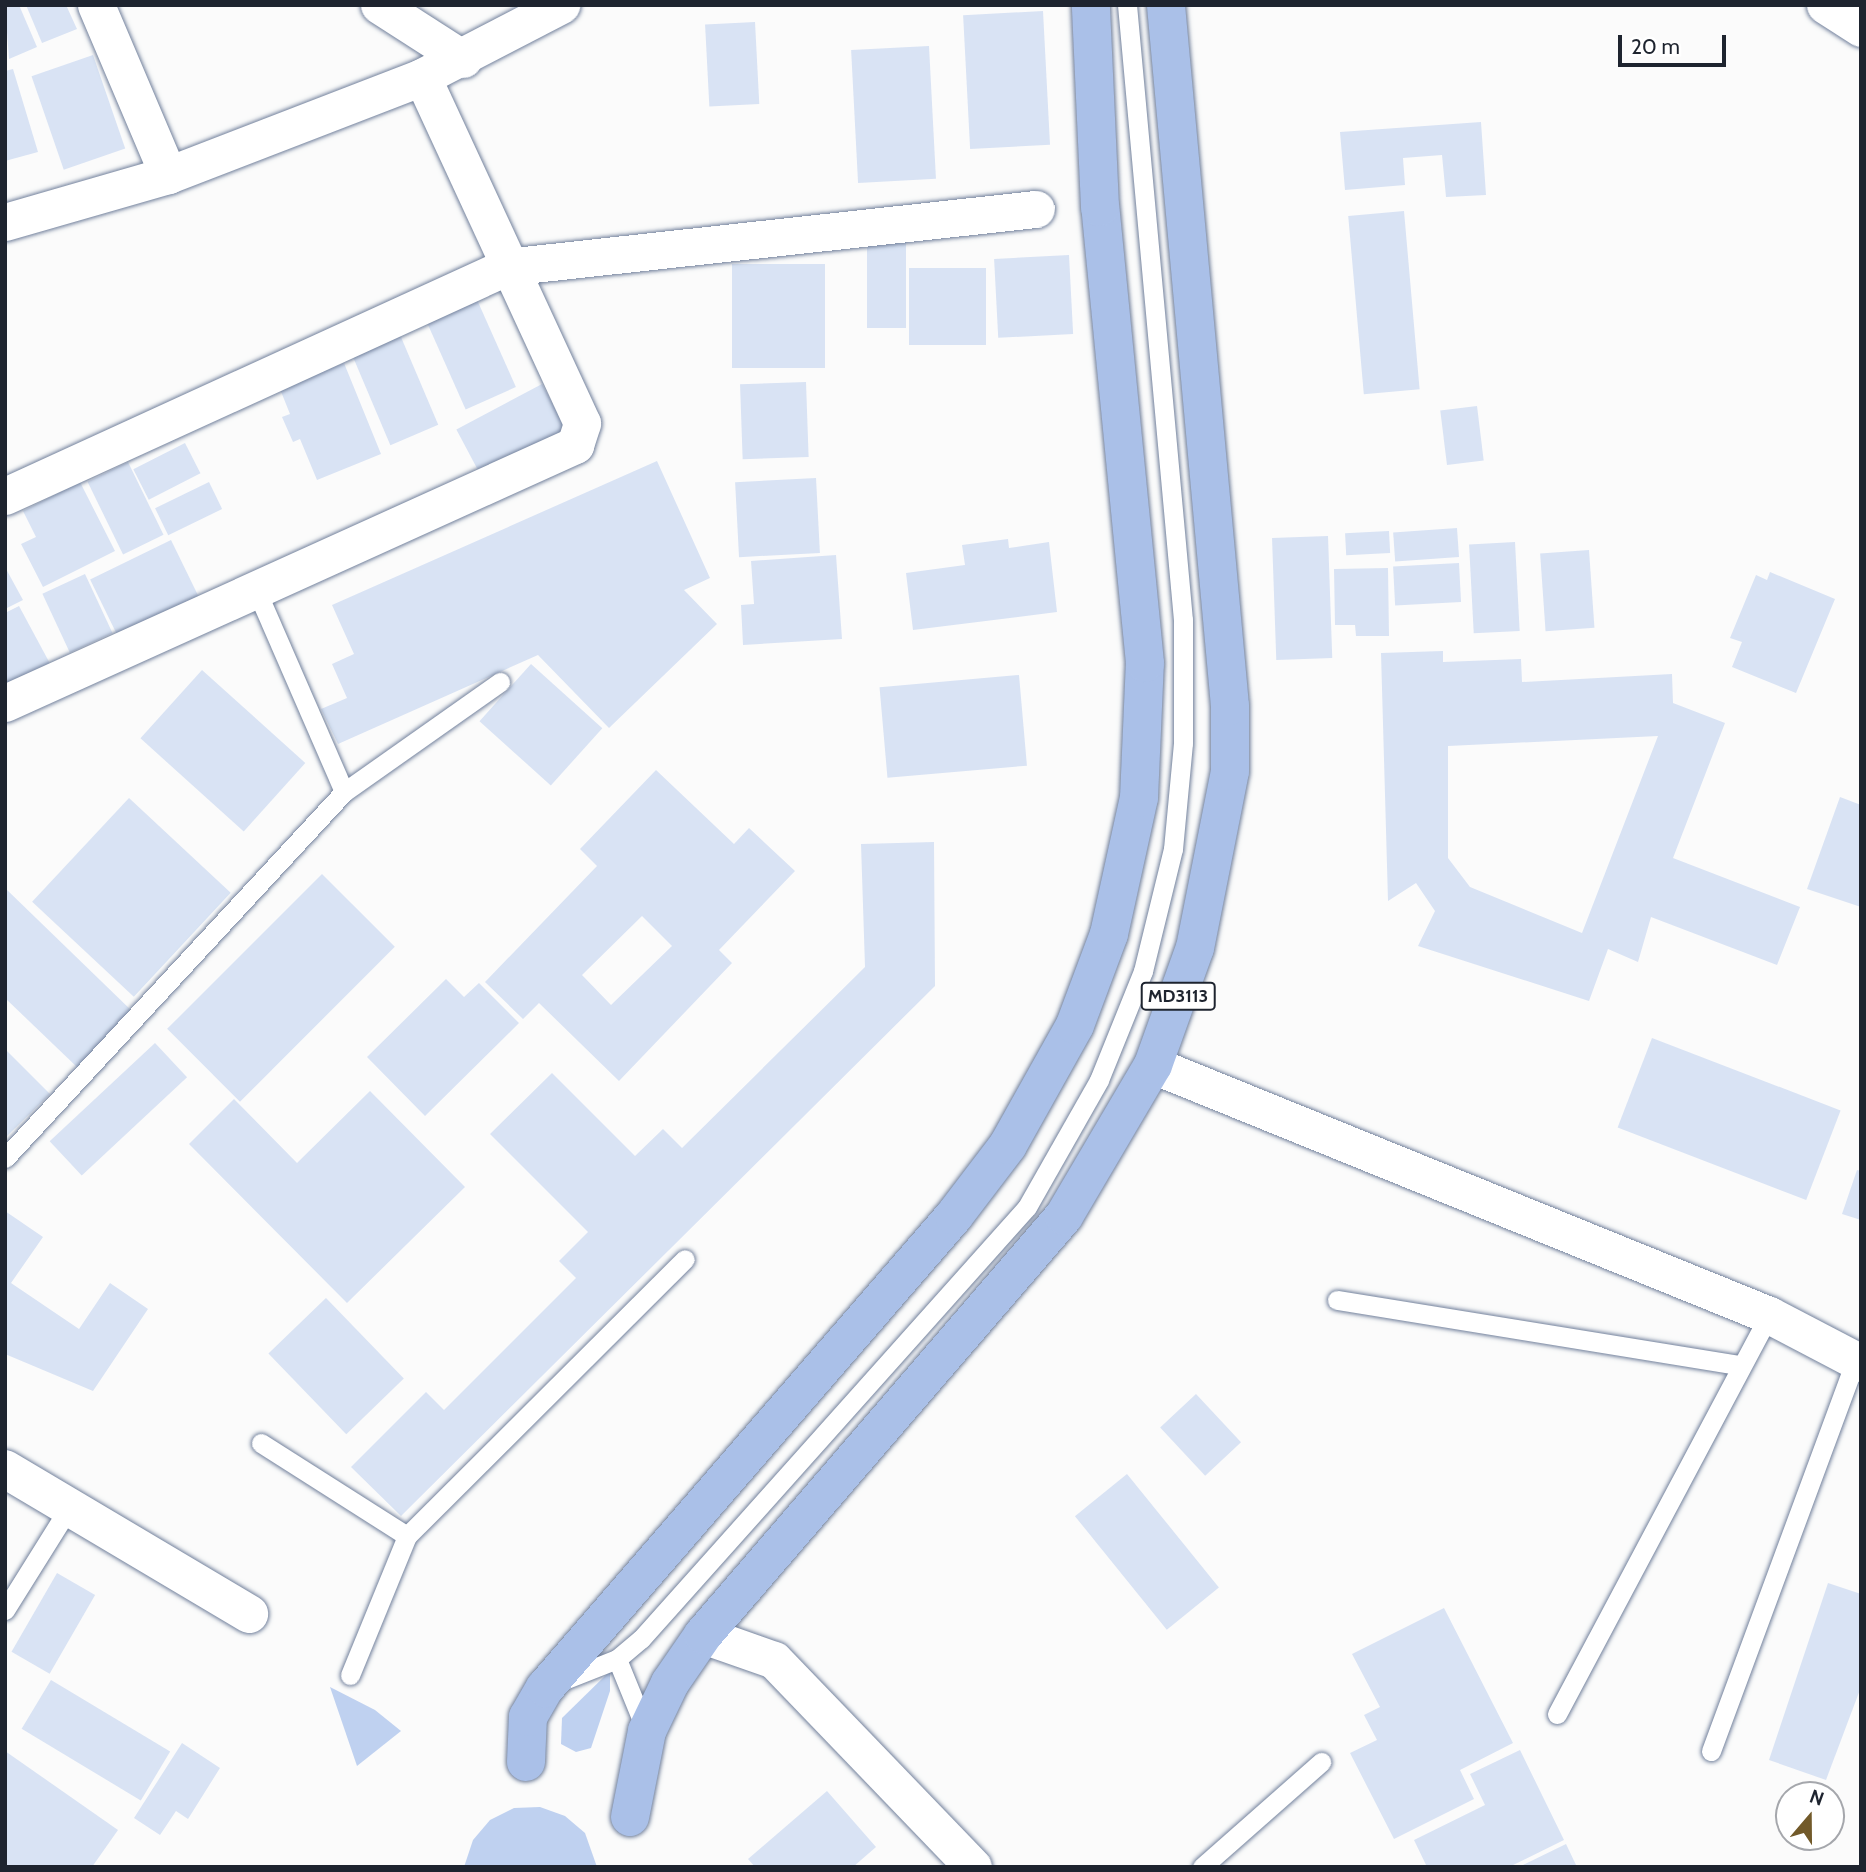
<!DOCTYPE html>
<style>
body{margin:0}
#map{position:relative;width:1866px;height:1872px;overflow:hidden;background:#fbfbfb;font-family:Cabin,sans-serif}
div>[style]{position:absolute}
.green>*{inset:0;background:#bfd1f0}
.building>*{inset:0;background:#d9e3f4;transform-origin:0 0}
.roads{filter:drop-shadow(0 0 2px #72819c) drop-shadow(0 0 2px #72819c)}
.service>*{height:19px;margin:-9.5px;padding:0 9.5px;transform-origin:9.5px;border-radius:9.5px;background:#fff}
.minor>*{height:37px;margin:-18.5px;padding:0 18.5px;transform-origin:18.5px;border-radius:18.5px;background:#fff}
.tertiary>*{height:38px;margin:-19px;padding:0 19px;transform-origin:19px;border-radius:19px;background:#fff}
.primary>*{height:38px;margin:-19px;padding:0 19px;transform-origin:19px;border-radius:19px;background:#aac0e8}
span{translate:-50% -50%;white-space:nowrap;text-align:center;line-height:1.15;-webkit-text-stroke:5px #fff;paint-order:stroke}
.shield-label span{padding:2px 5px;background:#fff;border:2px solid;border-radius:5px;-webkit-text-stroke-width:0}
.shield-label{font-size:18px;color:#1e242f;font-weight:700}
.frame{position:absolute;inset:0;border:7px solid #1e242f;pointer-events:none}
.north{position:absolute;left:1775px;top:1781px;width:70px;height:70px;box-sizing:border-box;background:#fff;border:2px solid #a5a7ac;border-radius:50%;rotate:20deg;font-size:19px;font-weight:700;line-height:28px;text-align:center;color:#1e242f}
.north::after{content:'';display:block;margin:auto;width:24px;height:32px;background:#725a2a;clip-path:polygon(50% 0,100% 100%,50% 72%,0 100%)}
.scale{position:absolute;left:1618px;top:35px;width:108px;height:32px;box-sizing:border-box;border:4px solid #1e242f;border-top:0;padding-left:9px;font-size:21px;line-height:24px;white-space:nowrap;color:#1e242f;-webkit-text-stroke:5px #fff;paint-order:stroke}
</style>
<div id="map">
<div class="green">
<i style="clip-path:polygon(610px 1671px,610px 1691px,591px 1748px,576px 1752px,561px 1744px,562px 1718px)"></i>
<i style="clip-path:polygon(330px 1687px,375px 1710px,401px 1731px,357px 1766px)"></i>
<i style="clip-path:polygon(540px 1807px,565px 1816px,585px 1833px,597px 1867px,464px 1867px,473px 1840px,490px 1820px,514px 1808px)"></i>
</div>
<div class="building">
<i style="clip-path:polygon(5px 5px,19px 5px,37px 47px,9px 59px)"></i>
<i style="clip-path:polygon(26px 5px,66px 5px,77px 29px,42px 43px)"></i>
<i style="left:1043px;top:11px;width:134px;height:80px;rotate:87deg"></i>
<i style="left:755px;top:22px;width:82px;height:50px;rotate:87deg"></i>
<i style="left:929px;top:46px;width:133px;height:78px;rotate:87deg"></i>
<i style="left:93px;top:55px;width:99px;height:65px;rotate:71deg"></i>
<i style="clip-path:polygon(13px 69px,38px 152px,5px 161px,5px 71px)"></i>
<i style="clip-path:polygon(1481px 122px,1486px 195px,1446px 197px,1442px 155px,1403px 158px,1405px 185px,1345px 190px,1340px 132px)"></i>
<i style="left:1404px;top:211px;width:179px;height:56px;rotate:85deg"></i>
<i style="left:867px;top:238px;width:39px;height:90px"></i>
<i style="left:1069px;top:255px;width:79px;height:75px;rotate:87deg"></i>
<i style="left:732px;top:264px;width:93px;height:104px"></i>
<i style="left:909px;top:268px;width:77px;height:77px"></i>
<i style="left:474px;top:293px;width:103px;height:55px;rotate:66deg"></i>
<i style="left:398px;top:330px;width:103px;height:52px;rotate:67deg"></i>
<i style="clip-path:polygon(344px 363px,381px 454px,317px 480px,300px 439px,293px 442px,282px 417px,290px 414px,280px 389px)"></i>
<i style="left:806px;top:382px;width:75px;height:66px;rotate:88deg"></i>
<i style="left:542px;top:384px;width:55px;height:97px;rotate:62deg"></i>
<i style="left:1477px;top:406px;width:55px;height:37px;rotate:83deg"></i>
<i style="left:185px;top:443px;width:34px;height:58px;rotate:63deg"></i>
<i style="clip-path:polygon(657px 461px,710px 578px,684px 590px,717px 624px,609px 728px,538px 655px,338px 744px,321px 709px,347px 698px,332px 664px,354px 654px,332px 605px)"></i>
<i style="left:128px;top:462px;width:81px;height:45px;rotate:64deg"></i>
<i style="left:816px;top:478px;width:75px;height:81px;rotate:87deg"></i>
<i style="clip-path:polygon(80px 482px,115px 551px,43px 587px,21px 544px,36px 537px,23px 511px)"></i>
<i style="left:209px;top:482px;width:30px;height:60px;rotate:64deg"></i>
<i style="left:1457px;top:528px;width:29px;height:64px;rotate:86deg"></i>
<i style="left:1389px;top:531px;width:22px;height:44px;rotate:87deg"></i>
<i style="left:1328px;top:536px;width:122px;height:56px;rotate:88deg"></i>
<i style="clip-path:polygon(1008px 539px,1009px 548px,1049px 542px,1057px 612px,913px 630px,906px 573px,965px 565px,962px 545px)"></i>
<i style="left:171px;top:540px;width:66px;height:90px;rotate:64deg"></i>
<i style="left:1515px;top:542px;width:89px;height:46px;rotate:87deg"></i>
<i style="left:1589px;top:550px;width:78px;height:49px;rotate:86deg"></i>
<i style="clip-path:polygon(836px 555px,842px 639px,743px 645px,741px 605px,754px 604px,751px 561px)"></i>
<i style="left:1459px;top:563px;width:39px;height:66px;rotate:87deg"></i>
<i style="clip-path:polygon(5px 567px,23px 600px,5px 609px)"></i>
<i style="clip-path:polygon(1388px 568px,1389px 636px,1356px 636px,1355px 625px,1335px 625px,1334px 569px)"></i>
<i style="clip-path:polygon(1770px 572px,1835px 599px,1796px 693px,1732px 667px,1742px 642px,1730px 638px,1756px 575px,1767px 580px)"></i>
<i style="left:85px;top:574px;width:65px;height:47px;rotate:65deg"></i>
<i style="clip-path:polygon(19px 606px,54px 671px,5px 694px,5px 613px)"></i>
<i style="clip-path:polygon(evenodd,1443px 651px,1443px 662px,1521px 659px,1522px 682px,1672px 674px,1673px 703px,1725px 723px,1673px 858px,1800px 907px,1777px 965px,1651px 917px,1638px 962px,1608px 949px,1589px 1001px,1418px 946px,1435px 911px,1416px 883px,1388px 901px,1381px 653px,1443px 651px,1658px 736px,1582px 933px,1470px 887px,1448px 858px,1448px 746px,1658px 736px)"></i>
<i style="left:531px;top:664px;width:96px;height:77px;rotate:42deg"></i>
<i style="left:202px;top:670px;width:139px;height:92px;rotate:42deg"></i>
<i style="left:1019px;top:675px;width:91px;height:140px;rotate:85deg"></i>
<i style="clip-path:polygon(evenodd,656px 770px,734px 844px,749px 828px,795px 871px,719px 950px,732px 963px,619px 1081px,539px 1003px,523px 1019px,485px 982px,597px 866px,580px 849px,656px 770px,642px 916px,672px 946px,611px 1005px,582px 975px,642px 916px)"></i>
<i style="clip-path:polygon(1840px 797px,1861px 805px,1861px 907px,1807px 889px)"></i>
<i style="left:129px;top:798px;width:139px;height:142px;rotate:43deg"></i>
<i style="clip-path:polygon(934px 842px,935px 986px,401px 1516px,351px 1467px,426px 1392px,444px 1410px,576px 1278px,559px 1261px,588px 1232px,490px 1134px,552px 1073px,635px 1156px,663px 1129px,682px 1148px,865px 967px,861px 844px)"></i>
<i style="left:322px;top:874px;width:103px;height:219px;rotate:45deg"></i>
<i style="clip-path:polygon(5px 888px,133px 1012px,78px 1068px,5px 998px)"></i>
<i style="clip-path:polygon(446px 979px,464px 997px,479px 983px,519px 1023px,425px 1116px,367px 1057px)"></i>
<i style="left:1652px;top:1038px;width:202px;height:96px;rotate:21deg"></i>
<i style="left:155px;top:1043px;width:47px;height:144px;rotate:47deg"></i>
<i style="clip-path:polygon(5px 1049px,50px 1094px,5px 1138px)"></i>
<i style="clip-path:polygon(370px 1091px,465px 1187px,347px 1303px,189px 1144px,234px 1099px,297px 1163px)"></i>
<i style="clip-path:polygon(1857px 1170px,1861px 1171px,1861px 1220px,1842px 1214px)"></i>
<i style="clip-path:polygon(5px 1211px,43px 1237px,11px 1283px,79px 1329px,110px 1283px,148px 1309px,93px 1391px,5px 1354px)"></i>
<i style="left:326px;top:1298px;width:112px;height:80px;rotate:46deg"></i>
<i style="left:1196px;top:1394px;width:66px;height:49px;rotate:47deg"></i>
<i style="left:1127px;top:1474px;width:146px;height:67px;rotate:51deg"></i>
<i style="left:57px;top:1573px;width:44px;height:91px;rotate:30deg"></i>
<i style="clip-path:polygon(1828px 1583px,1861px 1594px,1861px 1687px,1826px 1780px,1769px 1760px)"></i>
<i style="clip-path:polygon(1444px 1608px,1513px 1743px,1460px 1770px,1474px 1799px,1394px 1839px,1350px 1753px,1377px 1740px,1364px 1715px,1380px 1707px,1352px 1654px)"></i>
<i style="left:51px;top:1680px;width:139px;height:57px;rotate:31deg"></i>
<i style="clip-path:polygon(182px 1743px,220px 1768px,188px 1819px,176px 1811px,160px 1835px,134px 1818px)"></i>
<i style="clip-path:polygon(1520px 1750px,1564px 1840px,1509px 1867px,1427px 1867px,1414px 1840px,1485px 1805px,1470px 1774px)"></i>
<i style="clip-path:polygon(5px 1751px,118px 1830px,92px 1867px,5px 1867px)"></i>
<i style="clip-path:polygon(827px 1791px,876px 1847px,853px 1867px,755px 1867px,748px 1859px)"></i>
<i style="clip-path:polygon(1566px 1844px,1577px 1867px,1519px 1867px)"></i>
</div>
<div class="roads">
<div class="service">
<i style="left:255px;top:587px;width:223px;rotate:66.5deg"></i>
<i style="left:5px;top:1158px;width:499px;rotate:-47.2deg"></i>
<i style="left:344px;top:792px;width:191px;rotate:-35.2deg"></i>
<i style="left:1337px;top:1300px;width:408px;rotate:9.2deg"></i>
<i style="left:261px;top:1443px;width:173px;rotate:32.5deg"></i>
<i style="left:5px;top:1610px;width:123px;rotate:-58deg"></i>
<i style="left:617px;top:1659px;width:77px;rotate:67.8deg"></i>
<i style="left:350px;top:1675px;width:150px;rotate:-67.7deg"></i>
<i style="left:407px;top:1536px;width:392px;rotate:-44.9deg"></i>
<i style="left:559px;top:1682px;width:62px;rotate:-21.6deg"></i>
<i style="left:617px;top:1659px;width:31px;rotate:-40deg"></i>
<i style="left:641px;top:1639px;width:579px;rotate:-48.22deg"></i>
<i style="left:1027px;top:1207px;width:146px;rotate:-60.4deg"></i>
<i style="left:1099px;top:1080px;width:118px;rotate:-68deg"></i>
<i style="left:1143px;top:971px;width:126px;rotate:-76.2deg"></i>
<i style="left:1173px;top:849px;width:106px;rotate:-84.6deg"></i>
<i style="left:1183px;top:743px;width:123px;rotate:-90deg"></i>
<i style="left:1183px;top:620px;width:618px;rotate:-95.2deg"></i>
<i style="left:1557px;top:1714px;width:452px;rotate:-62deg"></i>
<i style="left:1711px;top:1751px;width:416px;rotate:-69.7deg"></i>
<i style="left:1202px;top:1867px;width:159px;rotate:-41.4deg"></i>
</div>
<div class="minor">
<i style="left:96px;top:5px;width:185px;rotate:67deg"></i>
<i style="left:379px;top:5px;width:100px;rotate:32.7deg"></i>
<i style="left:1825px;top:5px;width:43px;rotate:32.6deg"></i>
<i style="left:5px;top:222px;width:170px;rotate:-16.1deg"></i>
<i style="left:168px;top:175px;width:272px;rotate:-21.1deg"></i>
<i style="left:422px;top:77px;width:157px;rotate:-27.4deg"></i>
<i style="left:5px;top:496px;width:551px;rotate:-24.56deg"></i>
<i style="left:506px;top:267px;width:533px;rotate:-6.25deg"></i>
<i style="left:5px;top:703px;width:626px;rotate:-24.35deg"></i>
<i style="left:575px;top:445px;width:23px;rotate:-72deg"></i>
<i style="left:582px;top:423px;width:381px;rotate:-114.8deg"></i>
<i style="left:1153px;top:1065px;width:665px;rotate:22.09deg"></i>
<i style="left:1769px;top:1315px;width:104px;rotate:27.6deg"></i>
<i style="left:703px;top:1635px;width:75px;rotate:19.4deg"></i>
<i style="left:774px;top:1660px;width:287px;rotate:46.1deg"></i>
</div>
<div class="tertiary">
<i style="left:5px;top:1469px;width:284px;rotate:30.7deg"></i>
</div>
<div class="primary">
<i style="left:526px;top:1762px;width:45px;rotate:-87.5deg"></i>
<i style="left:528px;top:1717px;width:34px;rotate:-60deg"></i>
<i style="left:545px;top:1688px;width:625px;rotate:-49.09deg"></i>
<i style="left:954px;top:1216px;width:89px;rotate:-52.7deg"></i>
<i style="left:1008px;top:1145px;width:137px;rotate:-60.8deg"></i>
<i style="left:1075px;top:1025px;width:97px;rotate:-69.5deg"></i>
<i style="left:1109px;top:934px;width:139px;rotate:-77.6deg"></i>
<i style="left:1139px;top:798px;width:135px;rotate:-87.5deg"></i>
<i style="left:1145px;top:663px;width:458px;rotate:-95.6deg"></i>
<i style="left:1100px;top:207px;width:202px;rotate:-92.6deg"></i>
<i style="left:630px;top:1817px;width:88px;rotate:-78.8deg"></i>
<i style="left:647px;top:1731px;width:53px;rotate:-64.4deg"></i>
<i style="left:670px;top:1683px;width:58px;rotate:-55.5deg"></i>
<i style="left:703px;top:1635px;width:553px;rotate:-49.25deg"></i>
<i style="left:1064px;top:1216px;width:175px;rotate:-59.5deg"></i>
<i style="left:1153px;top:1065px;width:124px;rotate:-70.3deg"></i>
<i style="left:1195px;top:948px;width:180px;rotate:-78.8deg"></i>
<i style="left:1230px;top:771px;width:65px;rotate:-90deg"></i>
<i style="left:1230px;top:706px;width:704px;rotate:-95.22deg"></i>
</div>
</div>
<div class="shield-label">
<span style="left:1178px;top:996px">MD3113</span>
</div>
<div class="frame"></div>
<div class="north">N</div>
<div class="scale">20 m</div>
</div>
